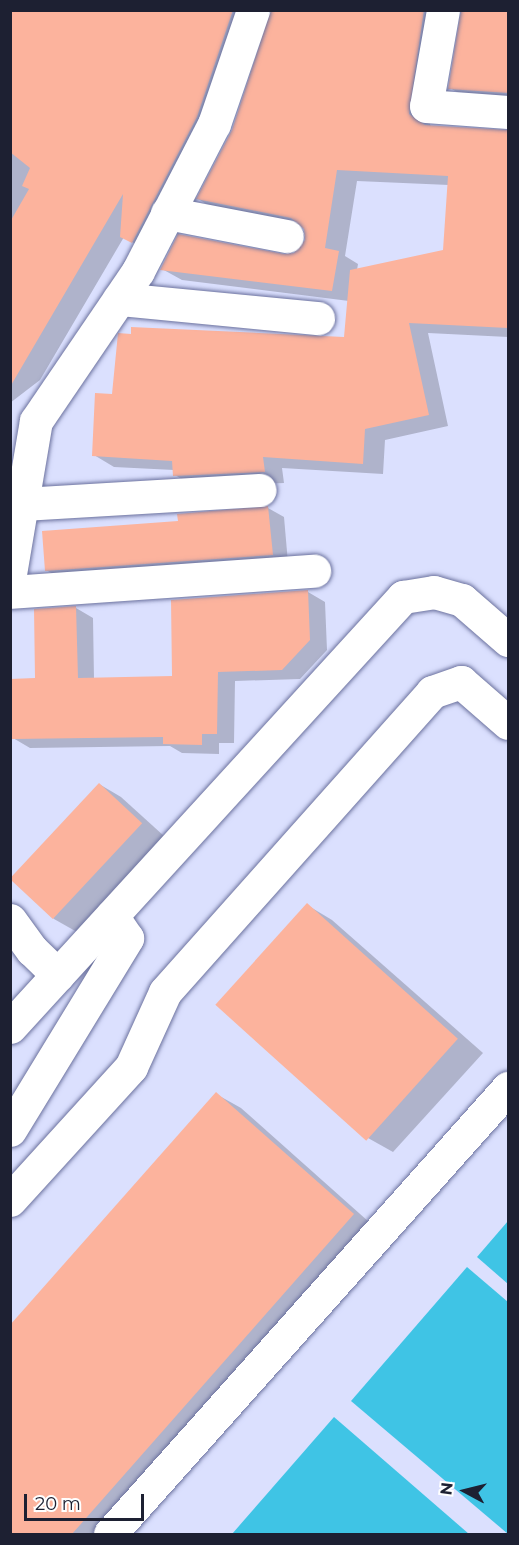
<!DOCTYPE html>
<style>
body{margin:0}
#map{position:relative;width:519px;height:1545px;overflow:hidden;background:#dbe0fe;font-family:Montserrat,sans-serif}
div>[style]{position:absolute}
.water>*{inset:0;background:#3fc4e5}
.shadow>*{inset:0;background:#0003}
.building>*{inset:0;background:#fcb39d;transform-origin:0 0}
.roads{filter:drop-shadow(0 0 2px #6b719e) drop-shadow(0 0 2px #6b719e)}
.minor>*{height:33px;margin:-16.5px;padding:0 16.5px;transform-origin:16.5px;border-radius:16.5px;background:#fff}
span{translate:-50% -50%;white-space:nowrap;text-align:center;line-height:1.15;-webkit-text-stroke:6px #fff;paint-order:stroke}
.frame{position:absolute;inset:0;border:12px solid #1d2032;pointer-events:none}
.north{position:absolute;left:435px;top:1461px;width:60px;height:60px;-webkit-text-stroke:4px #fff;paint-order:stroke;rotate:277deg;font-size:16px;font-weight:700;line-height:24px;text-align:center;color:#1d2032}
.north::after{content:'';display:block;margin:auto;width:21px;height:27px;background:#1d2032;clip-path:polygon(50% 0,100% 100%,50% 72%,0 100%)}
.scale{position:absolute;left:24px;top:1494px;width:120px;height:27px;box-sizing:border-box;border:3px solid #1d2032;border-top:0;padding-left:8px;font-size:18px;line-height:21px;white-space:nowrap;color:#1d2032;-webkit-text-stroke:4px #fff;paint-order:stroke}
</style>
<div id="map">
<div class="water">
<i style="clip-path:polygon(508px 1221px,508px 1284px,477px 1257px)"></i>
<i style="clip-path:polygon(467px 1267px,508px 1302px,508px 1534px,351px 1401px)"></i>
<i style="clip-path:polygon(334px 1417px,469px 1534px,232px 1534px)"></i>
</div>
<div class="shadow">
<i style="clip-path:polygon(10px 10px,258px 10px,142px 248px,124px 237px,40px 380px,10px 403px)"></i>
<i style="clip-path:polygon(evenodd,271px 10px,447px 10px,427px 115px,431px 127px,508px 132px,508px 337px,428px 333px,448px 426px,385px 440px,383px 474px,282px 468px,284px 483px,195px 487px,175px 475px,174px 470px,114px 467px,94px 455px,114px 395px,346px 338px,349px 301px,182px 280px,162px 269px,294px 255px,307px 241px,304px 227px,217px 210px,198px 199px,233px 131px,271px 10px,357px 181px,449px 185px,445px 251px,357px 270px,358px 264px,345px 256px,357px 181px)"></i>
<i style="clip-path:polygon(462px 10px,508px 10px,508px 102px,469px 99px,450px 88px)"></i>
<i style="clip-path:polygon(268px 508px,284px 517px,288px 563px,62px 579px,46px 570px,179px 522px)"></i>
<i style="clip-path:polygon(308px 592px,325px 602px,327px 650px,300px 679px,235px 681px,234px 743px,219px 743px,219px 754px,182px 753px,170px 746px,30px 748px,13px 738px,37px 679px,35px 611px,76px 608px,93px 618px,94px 679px,173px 677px,173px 601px)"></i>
<i style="clip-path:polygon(99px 784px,121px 797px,164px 836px,77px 932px,54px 919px,12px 880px)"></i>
<i style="clip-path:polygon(307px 905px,332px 920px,483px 1053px,393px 1152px,368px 1138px)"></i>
<i style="clip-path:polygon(216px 1094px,241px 1108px,378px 1230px,109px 1534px,10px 1534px,10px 1327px)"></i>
</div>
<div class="building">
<i style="clip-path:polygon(10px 10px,233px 10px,197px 117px,132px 243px,120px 237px,123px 194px,10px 387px,10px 222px,29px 189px,22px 186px,30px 168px,10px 152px)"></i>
<i style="clip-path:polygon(271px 10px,424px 10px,409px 114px,425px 125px,508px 130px,508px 328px,409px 323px,429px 415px,365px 429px,363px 464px,263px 457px,265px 472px,173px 476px,172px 461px,92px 456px,95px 393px,112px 394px,118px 333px,131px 334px,131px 327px,344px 337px,350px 270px,443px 250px,448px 176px,337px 170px,325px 248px,339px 251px,332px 291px,160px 270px,178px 234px,284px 254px,294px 253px,305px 240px,304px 229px,291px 218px,196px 199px,232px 130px)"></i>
<i style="clip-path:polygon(461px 10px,508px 10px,508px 93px,448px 89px)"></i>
<i style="clip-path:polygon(268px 506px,273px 555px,45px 571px,42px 531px,178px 521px,177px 514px)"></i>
<i style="clip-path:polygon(308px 590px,310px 640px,282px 670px,218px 672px,217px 734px,202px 734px,202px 745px,163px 744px,163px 737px,12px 739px,10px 679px,35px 678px,34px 609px,76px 606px,78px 678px,172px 676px,171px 600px)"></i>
<i style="left:99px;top:783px;width:59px;height:131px;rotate:43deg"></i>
<i style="left:307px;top:903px;width:203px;height:137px;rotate:42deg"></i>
<i style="clip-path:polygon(216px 1092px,354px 1214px,72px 1534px,10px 1534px,10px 1325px)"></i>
</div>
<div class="roads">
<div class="minor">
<i style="left:443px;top:10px;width:97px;rotate:100deg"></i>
<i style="left:426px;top:106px;width:82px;rotate:4.2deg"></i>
<i style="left:167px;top:213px;width:122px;rotate:10.9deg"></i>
<i style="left:119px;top:299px;width:200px;rotate:5.5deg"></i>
<i style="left:22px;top:504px;width:238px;rotate:-3.4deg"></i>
<i style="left:10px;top:574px;width:155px;rotate:-80.4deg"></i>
<i style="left:36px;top:421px;width:181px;rotate:-55.8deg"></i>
<i style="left:138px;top:271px;width:165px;rotate:-62.7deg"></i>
<i style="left:214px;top:124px;width:120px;rotate:-71.1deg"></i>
<i style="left:10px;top:592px;width:305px;rotate:-4deg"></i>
<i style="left:10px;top:920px;width:37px;rotate:54deg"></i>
<i style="left:32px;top:950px;width:36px;rotate:44deg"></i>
<i style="left:10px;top:1027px;width:583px;rotate:-47.57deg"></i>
<i style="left:403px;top:597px;width:31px;rotate:-9deg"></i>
<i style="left:434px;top:592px;width:29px;rotate:16deg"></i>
<i style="left:462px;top:600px;width:61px;rotate:41deg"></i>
<i style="left:10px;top:1130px;width:225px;rotate:-58.6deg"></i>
<i style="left:127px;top:938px;width:27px;rotate:-124deg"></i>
<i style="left:10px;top:1200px;width:180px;rotate:-47.7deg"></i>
<i style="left:131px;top:1067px;width:82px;rotate:-65.6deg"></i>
<i style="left:165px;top:992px;width:402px;rotate:-48.3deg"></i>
<i style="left:432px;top:692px;width:31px;rotate:-19deg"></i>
<i style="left:461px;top:682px;width:62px;rotate:41.1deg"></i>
<i style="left:110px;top:1534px;width:598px;rotate:-48.26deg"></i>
</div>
</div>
<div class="frame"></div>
<div class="north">N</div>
<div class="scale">20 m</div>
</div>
